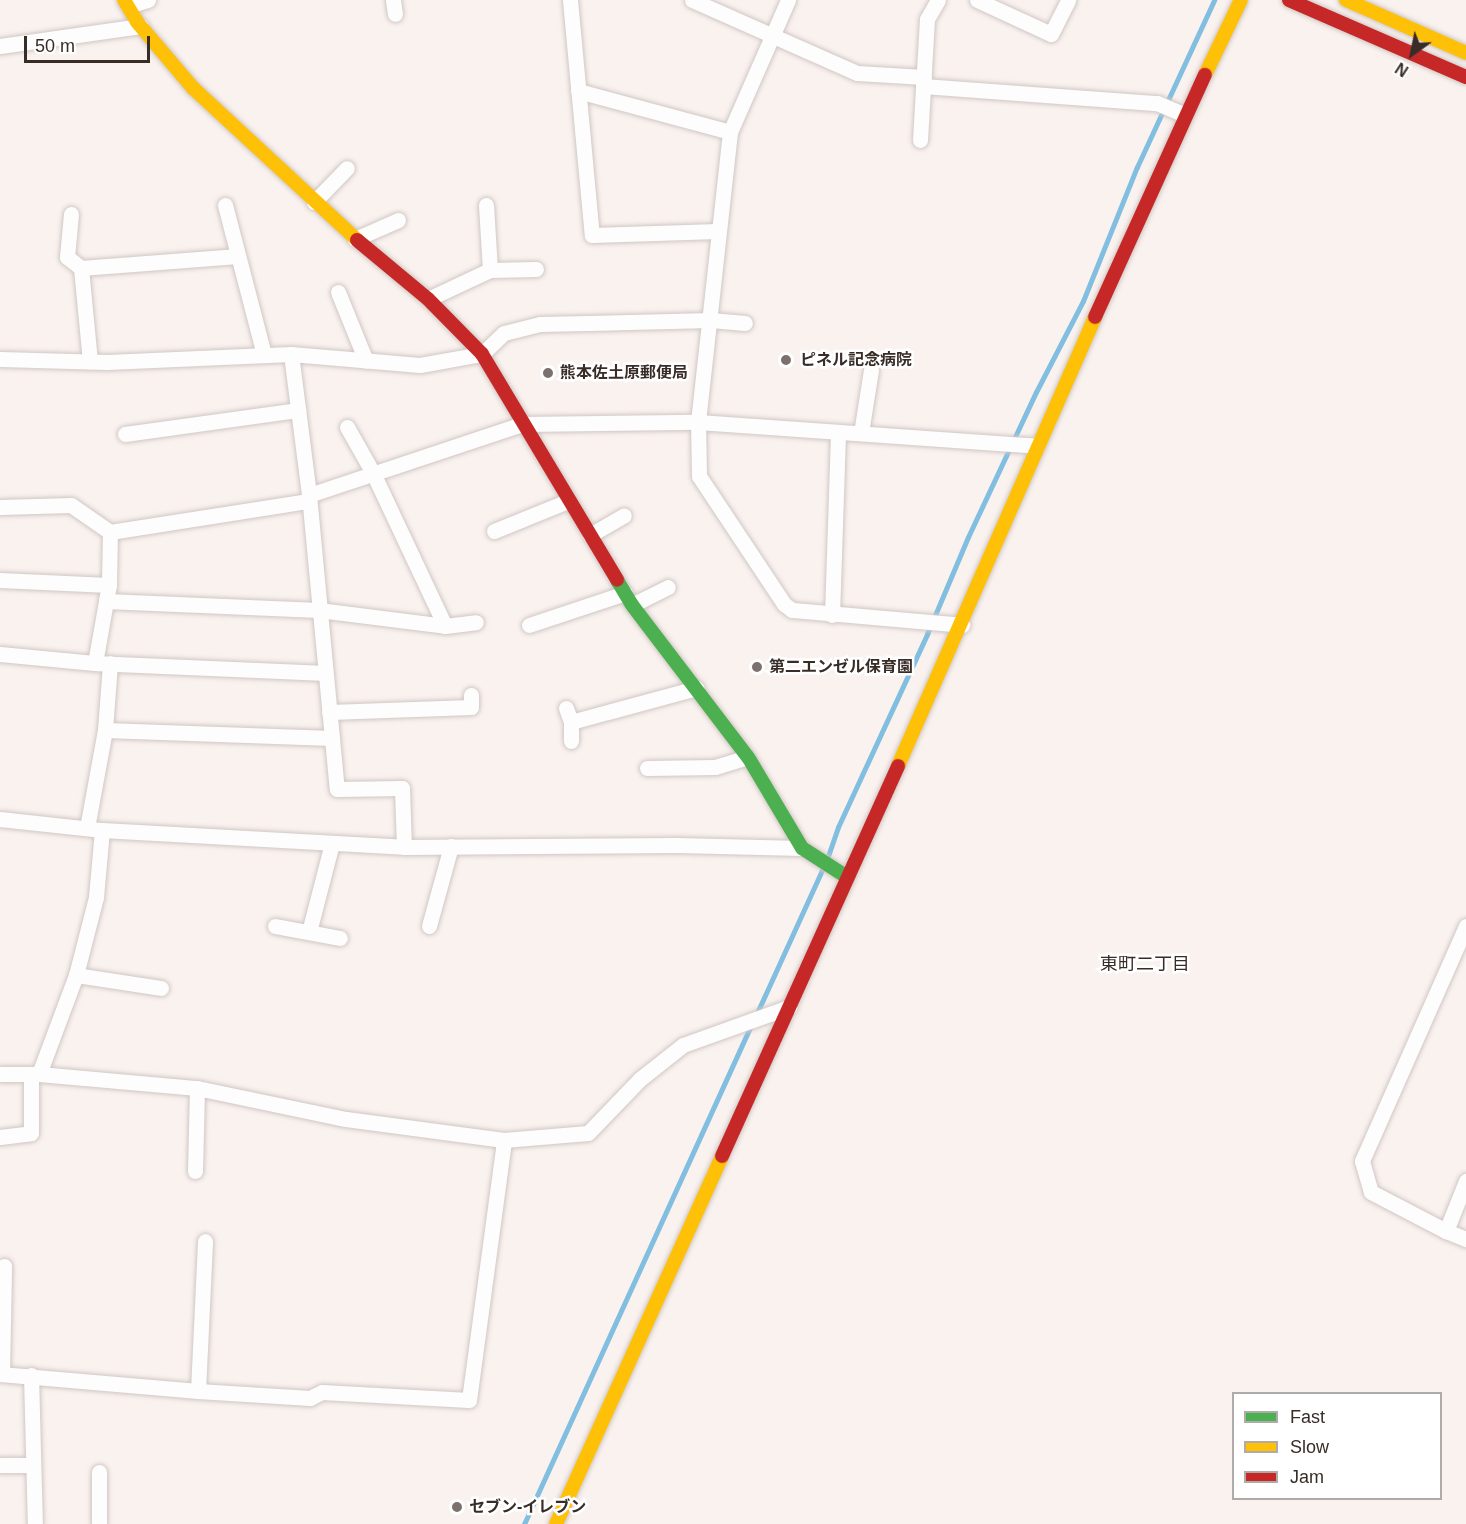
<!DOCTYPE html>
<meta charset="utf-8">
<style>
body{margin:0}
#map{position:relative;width:1466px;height:1524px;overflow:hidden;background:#faf2ef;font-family:Arial,"Noto Sans JP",sans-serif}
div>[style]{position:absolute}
.stream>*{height:5px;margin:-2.5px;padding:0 2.5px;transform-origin:2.5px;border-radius:2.5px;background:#81bee0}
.roads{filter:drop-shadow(0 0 2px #d0c7c4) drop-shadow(0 0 2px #d0c7c4)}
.street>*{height:15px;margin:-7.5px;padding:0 7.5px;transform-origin:7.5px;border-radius:7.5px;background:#fefdfd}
.fast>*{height:14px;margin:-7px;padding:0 7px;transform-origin:7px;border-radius:7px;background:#4caf50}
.slow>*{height:14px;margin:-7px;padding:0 7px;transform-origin:7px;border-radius:7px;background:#ffc107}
.jam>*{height:14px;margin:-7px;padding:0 7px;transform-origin:7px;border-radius:7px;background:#c62828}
.dots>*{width:16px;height:16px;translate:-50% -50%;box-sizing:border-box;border:3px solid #fff;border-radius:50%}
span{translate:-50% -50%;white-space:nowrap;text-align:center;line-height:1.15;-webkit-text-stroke:5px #fff;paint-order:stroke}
.poi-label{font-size:16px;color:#382c27;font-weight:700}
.left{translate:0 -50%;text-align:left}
.neighbourhood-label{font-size:18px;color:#382c27}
.legend{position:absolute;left:1232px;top:1392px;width:210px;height:108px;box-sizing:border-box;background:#fff;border:2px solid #afaba9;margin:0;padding:8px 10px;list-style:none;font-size:18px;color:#382c27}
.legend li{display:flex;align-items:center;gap:12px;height:30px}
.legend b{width:30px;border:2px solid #afaba9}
.north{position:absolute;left:1382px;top:24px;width:60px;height:60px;-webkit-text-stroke:4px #fff;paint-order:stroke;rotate:213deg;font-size:16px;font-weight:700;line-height:24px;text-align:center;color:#382c27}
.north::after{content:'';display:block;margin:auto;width:21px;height:27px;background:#382c27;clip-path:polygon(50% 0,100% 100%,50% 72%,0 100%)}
.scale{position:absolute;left:24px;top:36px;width:126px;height:27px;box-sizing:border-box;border:3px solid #382c27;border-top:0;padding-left:8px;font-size:18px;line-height:21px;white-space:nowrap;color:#382c27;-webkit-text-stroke:4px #fff;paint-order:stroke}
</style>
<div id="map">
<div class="stream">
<i style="left:827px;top:859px;width:34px;rotate:-71deg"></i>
<i style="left:838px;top:827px;width:213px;rotate:-65.2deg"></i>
<i style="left:927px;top:634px;width:105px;rotate:-67.1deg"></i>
<i style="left:968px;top:537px;width:160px;rotate:-64.9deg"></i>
<i style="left:1036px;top:392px;width:102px;rotate:-62.7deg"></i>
<i style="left:1083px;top:301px;width:144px;rotate:-68.1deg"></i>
<i style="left:1137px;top:167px;width:184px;rotate:-65.2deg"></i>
<i style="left:756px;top:1015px;width:162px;rotate:-65.5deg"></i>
<i style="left:524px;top:1524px;width:550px;rotate:-65.53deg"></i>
</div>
<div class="roads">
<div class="street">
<i style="left:393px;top:0;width:14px;rotate:82deg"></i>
<i style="left:570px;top:0;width:236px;rotate:84.7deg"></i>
<i style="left:592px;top:235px;width:126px;rotate:-1.8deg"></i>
<i style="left:692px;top:0;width:180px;rotate:23.9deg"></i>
<i style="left:857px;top:73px;width:67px;rotate:3.4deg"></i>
<i style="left:788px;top:0;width:144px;rotate:113.7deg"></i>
<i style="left:730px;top:132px;width:292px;rotate:96.3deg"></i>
<i style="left:698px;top:422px;width:54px;rotate:88.9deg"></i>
<i style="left:699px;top:476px;width:154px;rotate:56.4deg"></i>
<i style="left:784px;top:604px;width:10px;rotate:37deg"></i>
<i style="left:792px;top:610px;width:171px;rotate:5deg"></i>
<i style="left:977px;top:0;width:81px;rotate:24.7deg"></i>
<i style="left:1051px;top:34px;width:38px;rotate:-63deg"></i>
<i style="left:128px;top:6px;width:21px;rotate:-17deg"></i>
<i style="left:0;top:46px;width:142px;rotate:-8.1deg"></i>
<i style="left:923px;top:86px;width:235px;rotate:4.2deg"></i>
<i style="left:1157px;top:103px;width:30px;rotate:23deg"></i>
<i style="left:578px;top:91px;width:157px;rotate:15.1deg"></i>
<i style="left:920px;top:140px;width:121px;rotate:-86.7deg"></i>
<i style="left:927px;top:19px;width:22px;rotate:-60deg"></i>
<i style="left:314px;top:202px;width:47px;rotate:-45.9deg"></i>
<i style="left:225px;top:205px;width:155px;rotate:75.4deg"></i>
<i style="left:486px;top:205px;width:65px;rotate:86.5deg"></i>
<i style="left:71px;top:214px;width:43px;rotate:95.3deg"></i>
<i style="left:67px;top:257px;width:18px;rotate:38deg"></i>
<i style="left:81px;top:268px;width:157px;rotate:-4.4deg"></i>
<i style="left:355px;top:239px;width:47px;rotate:-23.8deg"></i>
<i style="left:81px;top:268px;width:94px;rotate:84.5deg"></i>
<i style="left:338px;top:292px;width:74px;rotate:67.9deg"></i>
<i style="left:428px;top:299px;width:68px;rotate:-25.1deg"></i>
<i style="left:490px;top:270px;width:46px;rotate:-1.2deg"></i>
<i style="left:291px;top:354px;width:142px;rotate:82.7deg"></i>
<i style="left:309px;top:495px;width:295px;rotate:84.6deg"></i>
<i style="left:337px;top:789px;width:65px;rotate:-0.9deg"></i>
<i style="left:402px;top:788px;width:59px;rotate:88.1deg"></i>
<i style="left:0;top:359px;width:107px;rotate:1.6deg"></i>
<i style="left:107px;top:362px;width:184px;rotate:-2.5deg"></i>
<i style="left:291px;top:354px;width:129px;rotate:4.9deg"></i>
<i style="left:420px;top:365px;width:63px;rotate:-10.1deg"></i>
<i style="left:482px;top:354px;width:30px;rotate:-44deg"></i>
<i style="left:504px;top:333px;width:37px;rotate:-14deg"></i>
<i style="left:540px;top:324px;width:171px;rotate:-1.3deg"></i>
<i style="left:711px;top:320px;width:34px;rotate:5deg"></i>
<i style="left:347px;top:427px;width:53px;rotate:60.5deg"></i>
<i style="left:373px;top:473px;width:169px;rotate:64.8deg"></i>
<i style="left:861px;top:433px;width:64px;rotate:-81deg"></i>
<i style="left:125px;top:434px;width:175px;rotate:-7.9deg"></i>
<i style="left:309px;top:495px;width:225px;rotate:-18.4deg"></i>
<i style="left:522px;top:424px;width:176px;rotate:-0.7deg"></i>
<i style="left:698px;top:422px;width:340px;rotate:4deg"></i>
<i style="left:0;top:507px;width:71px;rotate:-1.6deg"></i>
<i style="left:71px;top:505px;width:47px;rotate:34.7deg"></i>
<i style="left:110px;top:532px;width:53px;rotate:91.1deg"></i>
<i style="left:494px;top:531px;width:80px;rotate:-22.1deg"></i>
<i style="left:110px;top:532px;width:201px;rotate:-8.9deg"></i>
<i style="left:590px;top:535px;width:39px;rotate:-30deg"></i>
<i style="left:0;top:580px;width:109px;rotate:2.6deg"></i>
<i style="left:109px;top:585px;width:16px;rotate:101deg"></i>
<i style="left:106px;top:601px;width:213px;rotate:2.4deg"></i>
<i style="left:319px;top:610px;width:127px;rotate:7.2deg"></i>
<i style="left:445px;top:626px;width:31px;rotate:-7deg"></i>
<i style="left:632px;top:605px;width:40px;rotate:-26.6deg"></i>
<i style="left:832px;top:615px;width:183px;rotate:-88.1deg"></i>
<i style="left:529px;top:625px;width:101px;rotate:-18.4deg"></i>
<i style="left:0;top:654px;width:95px;rotate:5.4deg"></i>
<i style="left:95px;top:663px;width:63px;rotate:-79.9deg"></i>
<i style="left:95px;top:663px;width:230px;rotate:2.5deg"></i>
<i style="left:566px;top:708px;width:15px;rotate:70deg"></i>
<i style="left:571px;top:722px;width:19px;rotate:90deg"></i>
<i style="left:329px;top:712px;width:142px;rotate:-2deg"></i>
<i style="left:471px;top:707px;width:12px;rotate:-90deg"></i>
<i style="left:571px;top:722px;width:130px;rotate:-15.2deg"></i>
<i style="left:105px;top:730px;width:227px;rotate:2deg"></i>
<i style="left:647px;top:768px;width:68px;rotate:-0.8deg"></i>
<i style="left:715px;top:767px;width:34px;rotate:-17deg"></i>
<i style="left:0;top:819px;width:103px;rotate:6.2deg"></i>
<i style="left:102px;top:830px;width:302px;rotate:3.2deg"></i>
<i style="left:404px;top:847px;width:273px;rotate:-0.4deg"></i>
<i style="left:677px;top:845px;width:125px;rotate:1.4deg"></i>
<i style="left:87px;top:828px;width:100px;rotate:-79.6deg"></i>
<i style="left:105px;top:730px;width:67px;rotate:-85.7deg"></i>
<i style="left:275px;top:926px;width:66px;rotate:10.5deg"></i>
<i style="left:429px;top:926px;width:83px;rotate:-74.6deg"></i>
<i style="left:1466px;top:926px;width:257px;rotate:113.9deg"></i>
<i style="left:1362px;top:1161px;width:32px;rotate:74deg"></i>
<i style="left:1371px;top:1192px;width:85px;rotate:27.5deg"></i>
<i style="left:1446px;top:1231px;width:54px;rotate:-68.2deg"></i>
<i style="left:309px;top:932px;width:92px;rotate:-75.5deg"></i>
<i style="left:76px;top:975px;width:86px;rotate:8.7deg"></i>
<i style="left:0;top:1074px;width:39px"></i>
<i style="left:39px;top:1074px;width:159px;rotate:5.1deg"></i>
<i style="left:197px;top:1088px;width:152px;rotate:11.8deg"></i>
<i style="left:346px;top:1119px;width:159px;rotate:7.6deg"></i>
<i style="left:504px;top:1140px;width:84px;rotate:-4.8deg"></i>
<i style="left:588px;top:1133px;width:75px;rotate:-46.1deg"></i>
<i style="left:640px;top:1079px;width:55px;rotate:-38.3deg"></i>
<i style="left:683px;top:1045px;width:113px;rotate:-19.7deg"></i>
<i style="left:39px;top:1074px;width:106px;rotate:-69.5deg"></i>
<i style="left:76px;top:975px;width:81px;rotate:-75.6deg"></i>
<i style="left:96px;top:897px;width:67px;rotate:-84.9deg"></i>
<i style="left:0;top:1137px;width:31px;rotate:-7deg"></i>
<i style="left:31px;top:1133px;width:59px;rotate:-90deg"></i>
<i style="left:195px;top:1171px;width:83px;rotate:-88.6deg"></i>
<i style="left:1446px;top:1231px;width:22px;rotate:22deg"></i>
<i style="left:0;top:1374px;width:199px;rotate:4.9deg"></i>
<i style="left:198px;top:1391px;width:112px;rotate:3.6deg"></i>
<i style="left:310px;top:1398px;width:13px;rotate:-27deg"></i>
<i style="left:322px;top:1392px;width:147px;rotate:3.1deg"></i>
<i style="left:469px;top:1400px;width:262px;rotate:-82.3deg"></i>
<i style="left:2px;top:1374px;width:108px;rotate:-88.9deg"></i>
<i style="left:31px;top:1375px;width:149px;rotate:88.5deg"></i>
<i style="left:198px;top:1391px;width:150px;rotate:-87.3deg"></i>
<i style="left:0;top:1465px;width:33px"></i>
<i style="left:99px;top:1472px;width:52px;rotate:90deg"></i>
</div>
<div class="fast">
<i style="left:617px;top:580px;width:29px;rotate:59deg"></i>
<i style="left:632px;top:605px;width:191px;rotate:52.7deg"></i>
<i style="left:748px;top:757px;width:106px;rotate:59.3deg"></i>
<i style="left:802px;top:848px;width:54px;rotate:32.8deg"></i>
</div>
<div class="slow">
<i style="left:124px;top:0;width:26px;rotate:59deg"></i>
<i style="left:137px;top:22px;width:87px;rotate:49.7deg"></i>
<i style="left:193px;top:88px;width:224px;rotate:42.8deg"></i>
<i style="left:1346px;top:0;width:131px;rotate:23.8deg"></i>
<i style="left:1205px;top:75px;width:83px;rotate:-64.4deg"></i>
<i style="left:898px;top:766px;width:490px;rotate:-66.3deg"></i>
<i style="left:556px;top:1524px;width:404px;rotate:-65.7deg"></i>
</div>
<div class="jam">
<i style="left:1289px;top:0;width:193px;rotate:23.5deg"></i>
<i style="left:357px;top:240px;width:92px;rotate:39.7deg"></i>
<i style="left:428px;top:299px;width:77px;rotate:45.5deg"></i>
<i style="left:482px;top:354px;width:263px;rotate:59.1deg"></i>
<i style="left:1095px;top:317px;width:266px;rotate:-65.6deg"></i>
<i style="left:722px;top:1156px;width:428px;rotate:-65.7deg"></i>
</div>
</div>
<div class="dots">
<i style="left:786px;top:360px;background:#7c716d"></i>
<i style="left:548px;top:373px;background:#7c716d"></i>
<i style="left:757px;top:667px;background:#7c716d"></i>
<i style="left:457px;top:1507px;background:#7c716d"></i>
</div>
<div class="poi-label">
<span class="left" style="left:800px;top:360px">ピネル記念病院</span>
<span class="left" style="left:560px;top:373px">熊本佐土原郵便局</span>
<span class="left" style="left:769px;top:667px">第二エンゼル保育園</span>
<span class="left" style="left:469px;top:1507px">セブン-イレブン</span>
</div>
<div class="neighbourhood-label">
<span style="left:1145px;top:964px">東町二丁目</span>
</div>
<ul class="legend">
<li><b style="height:8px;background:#4caf50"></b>Fast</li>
<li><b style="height:8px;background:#ffc107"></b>Slow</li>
<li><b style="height:8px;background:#c62828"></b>Jam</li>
</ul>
<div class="north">N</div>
<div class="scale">50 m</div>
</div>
